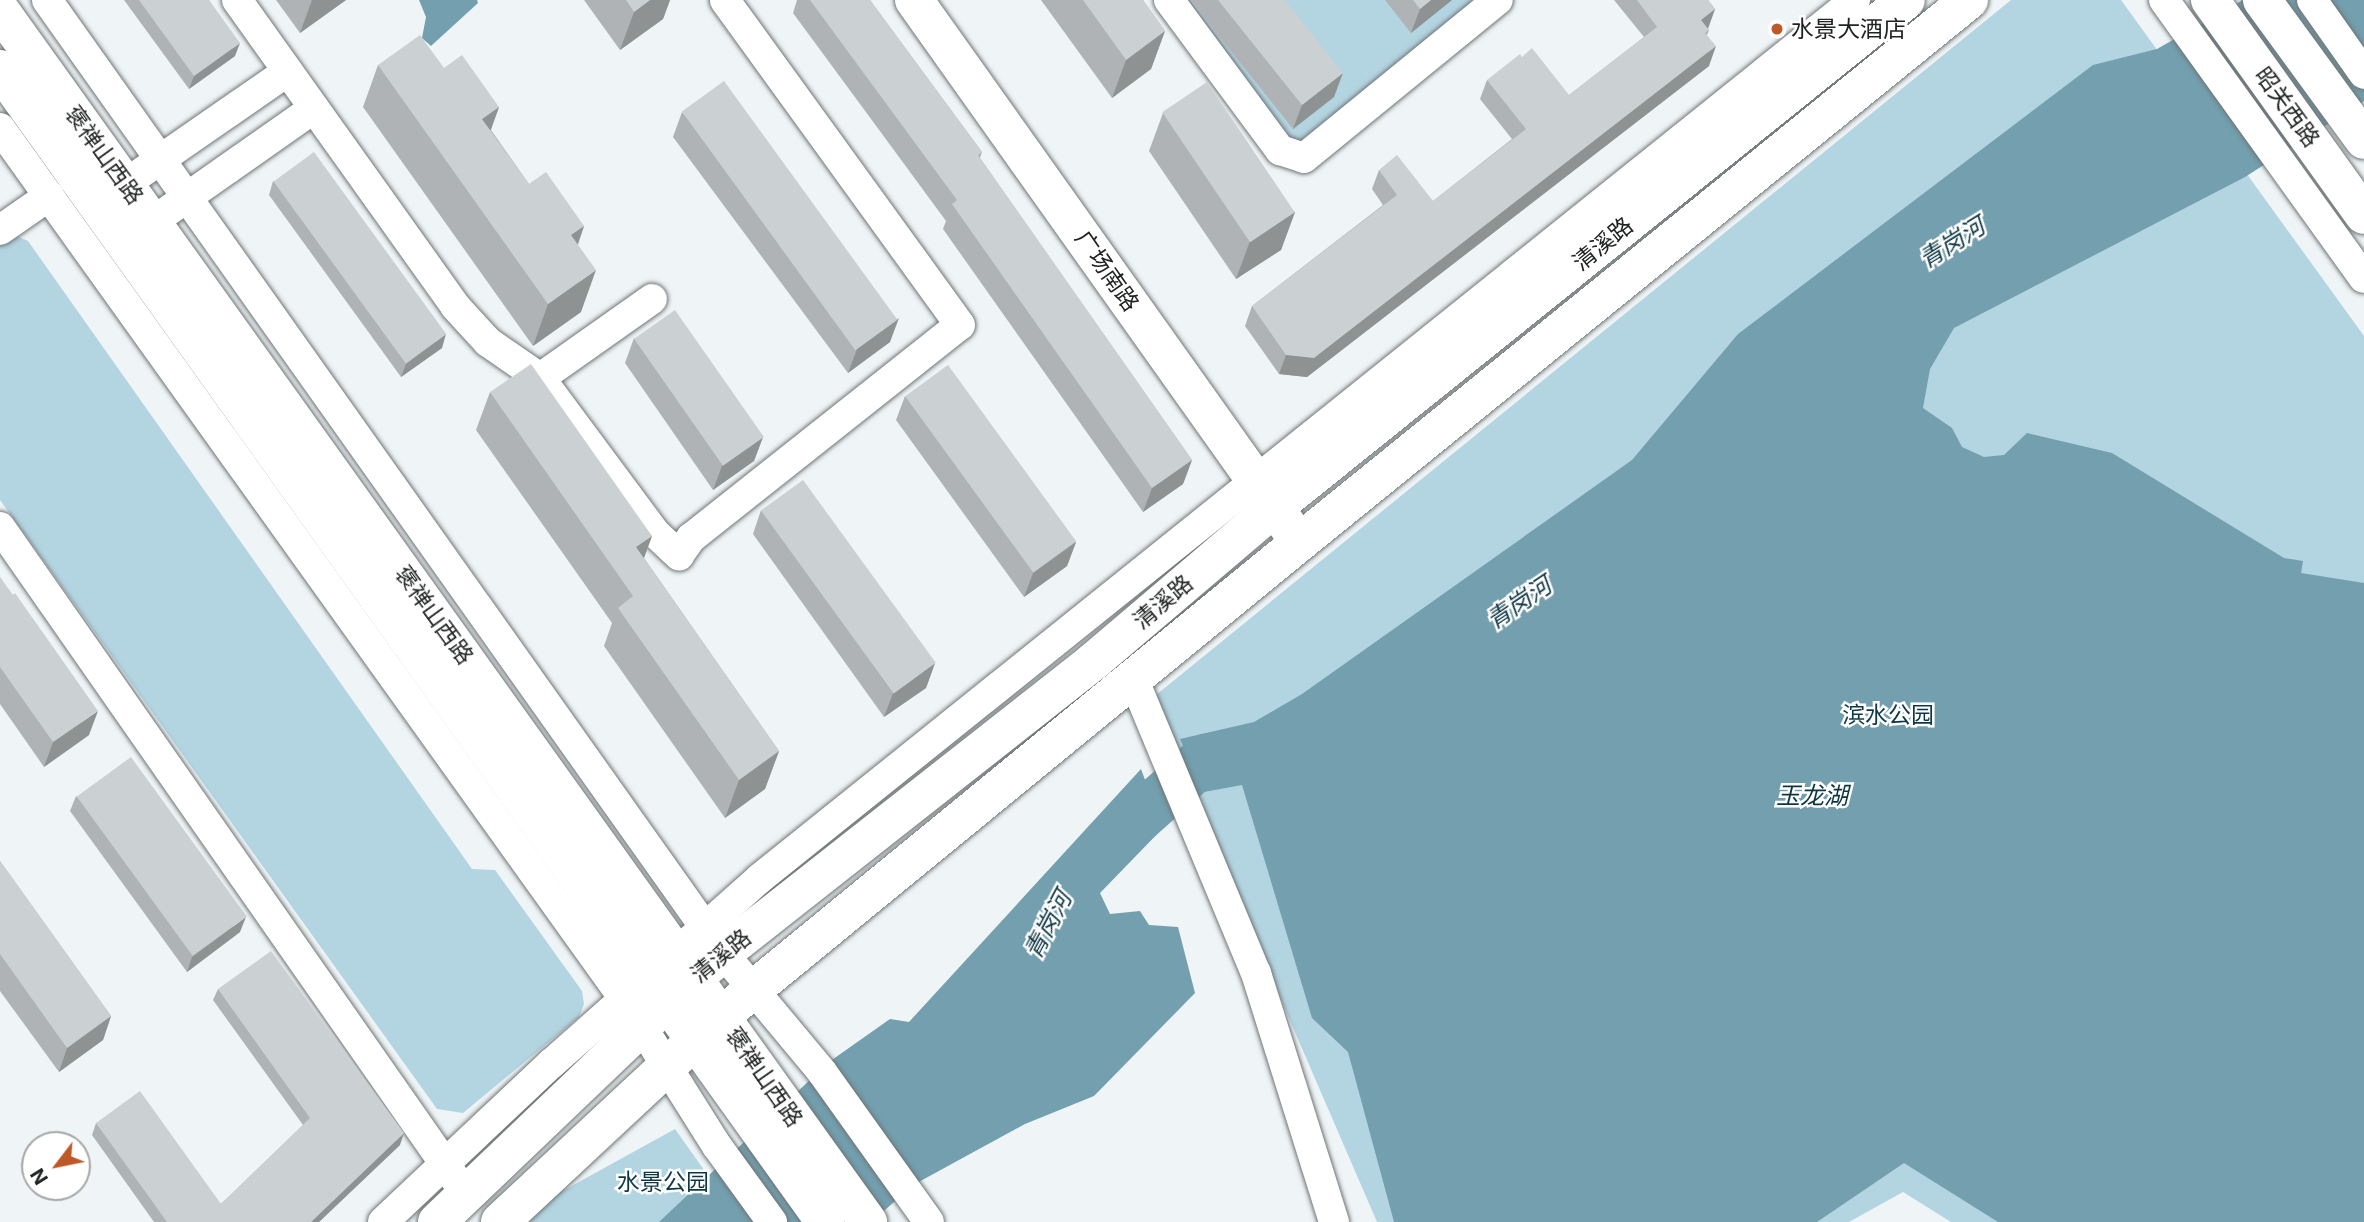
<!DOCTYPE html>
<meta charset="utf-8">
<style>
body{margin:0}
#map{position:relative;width:2364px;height:1222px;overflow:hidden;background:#eff4f6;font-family:Inter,"Noto Sans SC",sans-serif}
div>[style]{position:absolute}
.green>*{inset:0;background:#b3d4e1}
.water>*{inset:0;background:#739faf}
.river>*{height:49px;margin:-24.5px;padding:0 24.5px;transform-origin:24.5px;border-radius:24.5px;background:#739faf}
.roads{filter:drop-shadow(0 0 2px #707576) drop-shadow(0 0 2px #707576)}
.street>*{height:30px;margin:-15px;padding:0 15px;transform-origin:15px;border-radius:15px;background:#fff}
.secondary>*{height:38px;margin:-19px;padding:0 19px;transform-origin:19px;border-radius:19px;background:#fff}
.primary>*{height:38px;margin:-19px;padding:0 19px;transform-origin:19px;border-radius:19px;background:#fff}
.wall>*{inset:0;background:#afb3b5}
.shaded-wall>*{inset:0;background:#8e9293}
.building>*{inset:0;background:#cbd0d2;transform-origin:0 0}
.dots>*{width:19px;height:19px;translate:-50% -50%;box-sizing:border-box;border:4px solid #fff;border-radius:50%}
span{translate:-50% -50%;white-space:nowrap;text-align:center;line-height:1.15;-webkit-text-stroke:5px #fff;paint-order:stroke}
.poi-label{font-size:23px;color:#212323}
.left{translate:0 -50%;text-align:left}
.street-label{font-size:23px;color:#212323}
.park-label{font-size:23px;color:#0e3744}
.water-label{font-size:24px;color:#0d3643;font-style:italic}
.north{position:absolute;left:21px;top:1131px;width:70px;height:70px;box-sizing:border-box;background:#fff;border:2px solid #a6a7a7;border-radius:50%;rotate:238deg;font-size:19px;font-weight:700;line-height:28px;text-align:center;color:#212323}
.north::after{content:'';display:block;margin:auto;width:24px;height:32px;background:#be5828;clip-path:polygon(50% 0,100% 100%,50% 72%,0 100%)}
</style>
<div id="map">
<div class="green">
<i style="clip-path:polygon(1185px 0,1476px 0,1294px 149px)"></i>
<i style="clip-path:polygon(2011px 0,2121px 0,2364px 336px,2364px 1222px,1951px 1222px,1903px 1192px,1849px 1222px,1377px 1222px,1151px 699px)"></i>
<i style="clip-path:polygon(12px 234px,28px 241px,472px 869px,495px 870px,582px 991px,584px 1004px,579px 1017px,463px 1113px,437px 1109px,0 500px,0 243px)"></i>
<i style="clip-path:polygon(675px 1129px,741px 1222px,506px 1222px)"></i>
</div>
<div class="water">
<i style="clip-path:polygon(419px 0,477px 0,478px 3px,431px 46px,422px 38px,426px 17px)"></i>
<i style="clip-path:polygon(2243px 0,2364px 0,2364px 101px,2245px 177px,1954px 328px,1930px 369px,1923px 408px,1952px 428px,1962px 447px,1984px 457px,2004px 455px,2027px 433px,2112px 453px,2284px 558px,2303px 561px,2301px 573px,2364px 583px,2364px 1222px,1998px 1222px,1904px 1163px,1817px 1222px,1394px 1222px,1348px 1052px,1312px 1018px,1242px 785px,1204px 792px,1180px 739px,1254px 722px,1302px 694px,1632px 460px,1738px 334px,2093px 65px,2157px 49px)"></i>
<i style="clip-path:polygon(1141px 769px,1163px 828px,1100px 893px,1110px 914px,1140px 911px,1149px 925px,1178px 927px,1195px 993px,1094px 1096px,1025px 1124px,915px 1184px,871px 1222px,659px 1222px,829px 1062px,890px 1019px,909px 1022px)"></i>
</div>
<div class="river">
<i style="left:1105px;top:847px;width:134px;rotate:-41.7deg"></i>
<i style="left:1205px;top:758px;width:52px;rotate:-11.1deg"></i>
</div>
<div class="roads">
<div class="street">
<i style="left:47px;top:0;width:1168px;rotate:54.65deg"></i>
<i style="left:723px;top:953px;width:155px;rotate:50.2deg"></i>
<i style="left:822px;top:1072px;width:184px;rotate:54.5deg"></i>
<i style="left:237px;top:0;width:376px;rotate:54.5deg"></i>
<i style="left:455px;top:306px;width:49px;rotate:47.5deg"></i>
<i style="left:488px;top:342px;width:63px;rotate:34.7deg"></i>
<i style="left:540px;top:378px;width:193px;rotate:53.4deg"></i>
<i style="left:655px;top:533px;width:33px;rotate:43deg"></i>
<i style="left:679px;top:555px;width:21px;rotate:-55deg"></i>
<i style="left:691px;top:538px;width:343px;rotate:-38.4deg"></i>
<i style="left:960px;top:325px;width:401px;rotate:-125.9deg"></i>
<i style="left:1169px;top:0;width:187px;rotate:53.5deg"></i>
<i style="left:1280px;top:150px;width:25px;rotate:18deg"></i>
<i style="left:1304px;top:158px;width:250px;rotate:-39.2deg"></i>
<i style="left:2164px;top:0;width:342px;rotate:54.3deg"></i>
<i style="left:2312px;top:0;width:90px;rotate:54.9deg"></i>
<i style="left:0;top:128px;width:1073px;rotate:54.37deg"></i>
<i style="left:625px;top:1000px;width:173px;rotate:57.8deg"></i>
<i style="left:717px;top:1146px;width:94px;rotate:54.1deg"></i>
<i style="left:125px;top:184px;width:198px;rotate:-34.7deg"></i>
<i style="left:152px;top:222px;width:198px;rotate:-35.1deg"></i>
<i style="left:0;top:230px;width:60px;rotate:-34.8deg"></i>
<i style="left:540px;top:378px;width:137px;rotate:-35.2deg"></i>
<i style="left:0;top:527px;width:796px;rotate:55.07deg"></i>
<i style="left:1133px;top:678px;width:320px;rotate:67.4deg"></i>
<i style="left:1256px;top:973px;width:261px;rotate:72.6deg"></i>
<i style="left:383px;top:1222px;width:232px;rotate:-43.3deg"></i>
<i style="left:552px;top:1063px;width:277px;rotate:-41.6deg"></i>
<i style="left:759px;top:879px;width:1405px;rotate:-38.73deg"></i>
</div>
<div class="secondary">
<i style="left:914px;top:0;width:649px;rotate:54.6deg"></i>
<i style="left:0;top:10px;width:1491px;rotate:54.39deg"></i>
<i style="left:0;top:69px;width:1418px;rotate:54.42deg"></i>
<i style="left:437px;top:1222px;width:320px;rotate:-43.7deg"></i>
<i style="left:668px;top:1001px;width:73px;rotate:-41.1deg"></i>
<i style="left:723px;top:953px;width:472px;rotate:-38.2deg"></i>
<i style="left:1094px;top:661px;width:238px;rotate:-40.4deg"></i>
<i style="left:1275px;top:507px;width:809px;rotate:-38.78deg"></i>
<i style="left:500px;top:1222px;width:302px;rotate:-43deg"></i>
<i style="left:721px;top:1016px;width:748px;rotate:-39.31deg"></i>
<i style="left:1300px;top:542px;width:861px;rotate:-39.01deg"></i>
</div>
<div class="primary">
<i style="left:2210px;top:0;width:264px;rotate:54.4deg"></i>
<i style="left:2262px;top:0;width:173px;rotate:53.9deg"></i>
</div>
</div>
<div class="wall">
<i style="clip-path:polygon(124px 0,209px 0,235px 56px,189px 89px)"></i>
<i style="clip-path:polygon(276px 0,346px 0,300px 33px)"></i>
<i style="clip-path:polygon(584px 0,670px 0,663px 19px,620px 50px)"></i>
<i style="clip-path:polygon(797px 0,870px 0,982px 152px,980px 158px,1192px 460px,1183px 484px,1143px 512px,943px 229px,946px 221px,793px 13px)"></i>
<i style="clip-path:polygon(1041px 0,1143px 0,1165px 31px,1151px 69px,1112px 98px)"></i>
<i style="clip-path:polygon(1190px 0,1285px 0,1334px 97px,1293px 129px)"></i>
<i style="clip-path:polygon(1385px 0,1452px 0,1411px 33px)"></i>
<i style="clip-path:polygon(1614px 0,1708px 0,1715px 9px,1708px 29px,1709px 30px,1707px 35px,1709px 66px,1307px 377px,1279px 374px,1245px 326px,1252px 306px,1383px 205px,1372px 189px,1379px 170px,1433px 201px,1512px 139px,1480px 99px,1487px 80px,1569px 95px,1644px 37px)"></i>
<i style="clip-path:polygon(378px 65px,444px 68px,499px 107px,491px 130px,529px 184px,584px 226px,578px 245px,581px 312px,533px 346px,363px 107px)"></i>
<i style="clip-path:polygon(682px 112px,890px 342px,848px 373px,673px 137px)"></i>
<i style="clip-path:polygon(1163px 113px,1295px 212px,1281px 250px,1236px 279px,1149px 151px)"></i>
<i style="clip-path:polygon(273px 181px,442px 348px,401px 377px,269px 195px)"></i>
<i style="clip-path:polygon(634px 338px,763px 437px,754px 461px,713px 490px,625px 363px)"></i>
<i style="clip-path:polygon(490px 392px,652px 536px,644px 558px,779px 751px,765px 789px,725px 818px,604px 646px,612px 623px,476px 430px)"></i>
<i style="clip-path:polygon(905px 396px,1076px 542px,1067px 566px,1024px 597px,896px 420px)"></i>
<i style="clip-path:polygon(761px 510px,935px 663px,926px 688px,884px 717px,753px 534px)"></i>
<i style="clip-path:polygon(0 577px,89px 735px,44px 767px,0 704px)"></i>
<i style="clip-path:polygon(76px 796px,240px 932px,187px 972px,70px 811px)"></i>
<i style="clip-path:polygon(0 861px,111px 1016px,103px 1040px,59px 1072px,0 991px)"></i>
<i style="clip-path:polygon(218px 989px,400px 1145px,319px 1222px,154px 1222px,92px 1135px,96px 1123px,221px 1204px,303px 1125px,213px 1000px)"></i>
</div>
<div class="shaded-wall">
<i style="clip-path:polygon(312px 0,346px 0,300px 33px)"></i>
<i style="clip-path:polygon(650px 0,670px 0,663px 19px,620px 50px,634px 12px)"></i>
<i style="clip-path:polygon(1431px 0,1452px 0,1411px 33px,1420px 9px)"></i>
<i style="clip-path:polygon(1715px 9px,1708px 28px,1694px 39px,1701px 20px)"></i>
<i style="clip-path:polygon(1165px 31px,1151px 69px,1112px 98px,1126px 60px)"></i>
<i style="clip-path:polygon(240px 43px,235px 56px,189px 89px,194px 76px)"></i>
<i style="clip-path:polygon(1716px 46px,1709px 66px,1307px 377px,1279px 374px,1286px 355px)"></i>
<i style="clip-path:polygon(1343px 73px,1334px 97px,1293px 129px,1302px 105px)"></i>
<i style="clip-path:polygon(499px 107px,484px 148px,482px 119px)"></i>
<i style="clip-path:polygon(1295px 212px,1281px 250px,1236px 279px,1250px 241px)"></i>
<i style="clip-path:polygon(584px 226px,569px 268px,571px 235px)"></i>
<i style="clip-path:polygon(596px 270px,581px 312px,533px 346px,548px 304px)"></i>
<i style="clip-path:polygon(899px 318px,890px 342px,848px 373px,857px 349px)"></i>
<i style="clip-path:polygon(446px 334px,442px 348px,401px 377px,406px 364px)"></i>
<i style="clip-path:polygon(763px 437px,754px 461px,713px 490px,722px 466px)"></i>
<i style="clip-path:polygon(1192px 460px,1183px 484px,1143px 512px,1152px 488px)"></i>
<i style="clip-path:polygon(652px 536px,638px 574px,636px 547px)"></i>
<i style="clip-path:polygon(1076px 542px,1067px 566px,1024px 597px,1033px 573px)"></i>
<i style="clip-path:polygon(935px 663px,926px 688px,884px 717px,893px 693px)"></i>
<i style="clip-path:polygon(98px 711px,89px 735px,44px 767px,53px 742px)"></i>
<i style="clip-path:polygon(779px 751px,765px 789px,725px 818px,739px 780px)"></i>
<i style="clip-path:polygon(246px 917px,240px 932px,187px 972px,192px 957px)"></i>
<i style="clip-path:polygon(111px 1016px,103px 1040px,59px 1072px,67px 1048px)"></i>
<i style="clip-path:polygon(404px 1133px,400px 1145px,319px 1222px,311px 1222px)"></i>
</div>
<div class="building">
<i style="clip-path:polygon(139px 0,209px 0,240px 43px,194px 76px)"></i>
<i style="clip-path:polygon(626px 0,650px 0,634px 12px)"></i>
<i style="clip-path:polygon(810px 0,870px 0,982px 152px,978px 155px,1192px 460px,1152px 488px,952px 204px,957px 200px)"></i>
<i style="clip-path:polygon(1083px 0,1143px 0,1165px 31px,1126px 60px)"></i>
<i style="clip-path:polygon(1218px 0,1285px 0,1343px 73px,1302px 105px)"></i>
<i style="clip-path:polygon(1413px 0,1431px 0,1420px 9px)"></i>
<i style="clip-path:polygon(1637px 0,1708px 0,1715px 9px,1701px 20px,1709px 30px,1705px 33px,1716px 46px,1314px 358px,1286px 355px,1252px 306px,1397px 195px,1379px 170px,1397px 155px,1433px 201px,1526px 129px,1487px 80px,1520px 54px,1522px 57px,1532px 48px,1569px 95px,1657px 27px)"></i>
<i style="clip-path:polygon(420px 35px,444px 68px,462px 55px,499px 107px,482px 119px,529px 184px,546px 172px,584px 226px,571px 235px,596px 270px,548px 304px,378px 65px)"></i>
<i style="left:724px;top:81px;width:295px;height:52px;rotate:54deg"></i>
<i style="left:1207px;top:82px;width:157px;height:54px;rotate:56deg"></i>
<i style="left:314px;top:152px;width:225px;height:50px;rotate:54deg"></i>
<i style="left:675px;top:310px;width:155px;height:50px;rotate:55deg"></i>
<i style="clip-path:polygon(531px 364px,652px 536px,636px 547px,779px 751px,739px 780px,618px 608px,633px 596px,490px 392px)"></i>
<i style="left:948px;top:365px;width:218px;height:53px;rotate:54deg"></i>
<i style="left:803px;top:480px;width:226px;height:52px;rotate:54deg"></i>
<i style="clip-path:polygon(0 577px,13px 595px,15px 593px,98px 711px,53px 742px,0 667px)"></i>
<i style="left:131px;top:757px;width:197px;height:67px;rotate:54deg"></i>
<i style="clip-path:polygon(0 861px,111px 1016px,67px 1048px,0 954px)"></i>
<i style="clip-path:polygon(271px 951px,404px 1133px,311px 1222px,167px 1222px,96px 1123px,140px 1091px,221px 1204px,310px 1118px,218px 989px)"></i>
</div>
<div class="dots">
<i style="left:1777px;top:29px;background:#be5828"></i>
</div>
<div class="poi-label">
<span class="left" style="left:1791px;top:29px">水景大酒店</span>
</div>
<div class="street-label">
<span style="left:2287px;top:107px;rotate:54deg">昭关西路</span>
<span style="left:104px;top:155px;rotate:54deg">褒禅山西路</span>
<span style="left:1603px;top:244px;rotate:-39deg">清溪路</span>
<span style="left:1107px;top:271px;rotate:55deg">广场南路</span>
<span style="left:1163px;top:602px;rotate:-40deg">清溪路</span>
<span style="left:434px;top:615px;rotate:54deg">褒禅山西路</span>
<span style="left:721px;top:956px;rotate:-39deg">清溪路</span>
<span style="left:764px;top:1077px;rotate:55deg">褒禅山西路</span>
</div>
<div class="park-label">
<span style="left:1888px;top:715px">滨水公园</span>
<span style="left:663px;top:1182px">水景公园</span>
</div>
<div class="water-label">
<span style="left:1952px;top:243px;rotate:-32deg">青岗河</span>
<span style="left:1519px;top:603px;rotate:-34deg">青岗河</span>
<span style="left:1812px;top:796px">玉龙湖</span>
<span style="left:1048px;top:925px;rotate:-62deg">青岗河</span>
</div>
<div class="north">N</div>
</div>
